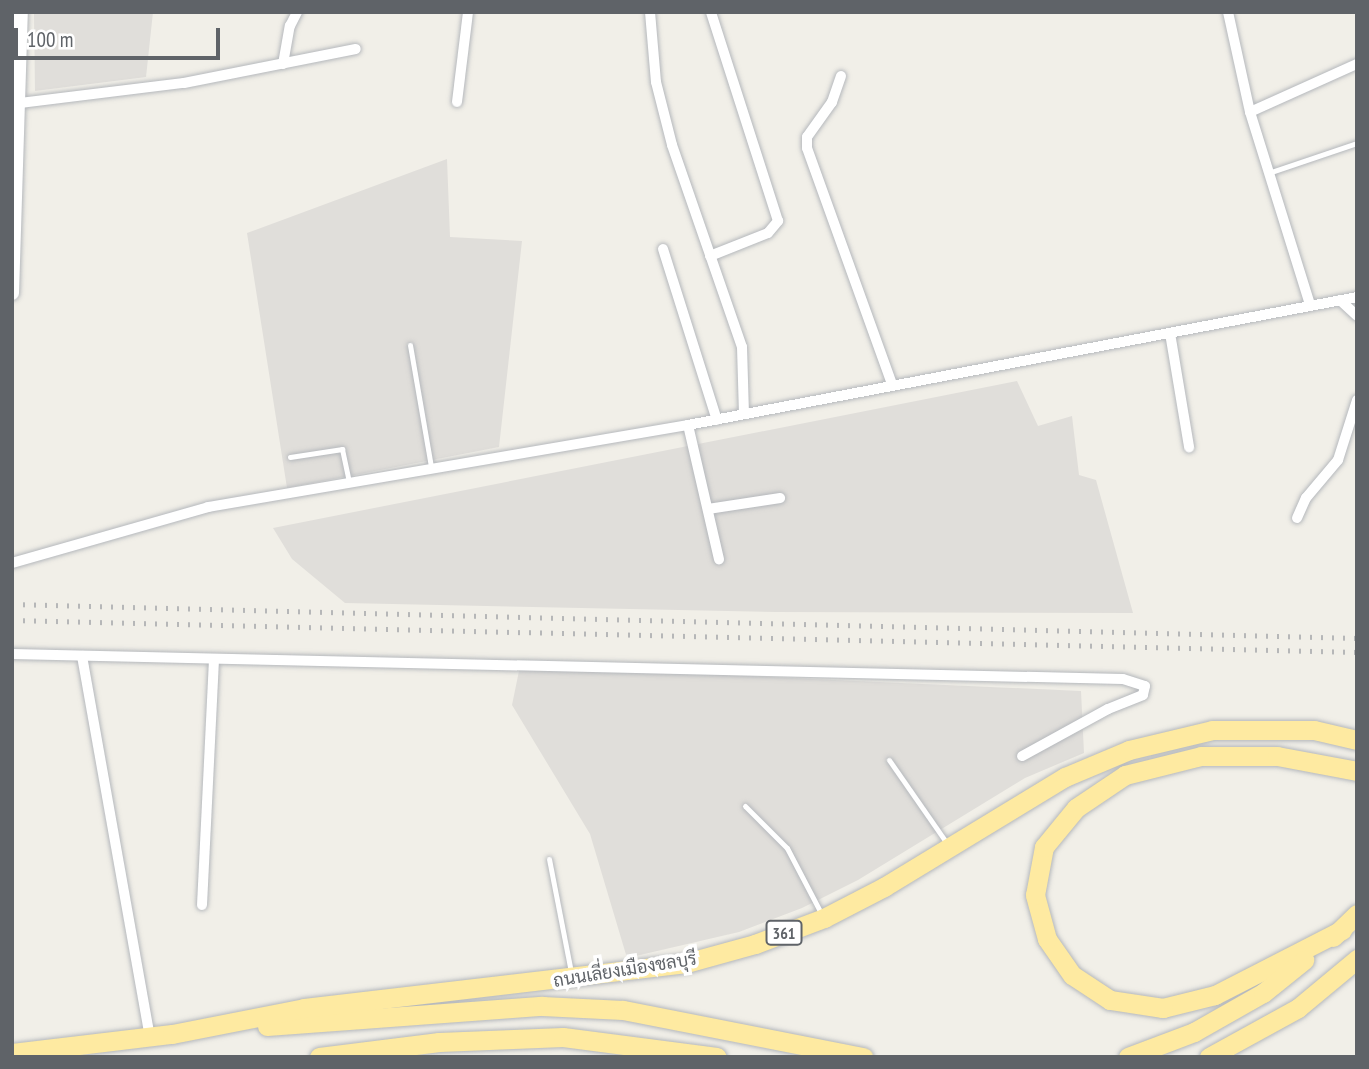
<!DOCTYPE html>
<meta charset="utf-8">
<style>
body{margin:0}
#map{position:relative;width:1369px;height:1069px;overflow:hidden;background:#f1efe8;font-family:"PT Sans Narrow",Sarabun,sans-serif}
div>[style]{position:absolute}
.industrial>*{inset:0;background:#e0deda}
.roads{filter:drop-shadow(0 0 2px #b5b8bc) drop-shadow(0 0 2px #b5b8bc)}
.service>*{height:5px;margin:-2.5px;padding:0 2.5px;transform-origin:2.5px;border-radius:2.5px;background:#fff}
.minor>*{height:10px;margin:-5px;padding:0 5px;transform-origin:5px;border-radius:5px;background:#fff}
.tertiary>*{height:14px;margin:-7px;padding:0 7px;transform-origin:7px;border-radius:7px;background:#fff}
.trunk>*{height:19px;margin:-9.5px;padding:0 9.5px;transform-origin:9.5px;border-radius:9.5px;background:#feeaa1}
.rail>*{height:4.5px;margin-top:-2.25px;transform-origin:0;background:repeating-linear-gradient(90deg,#b6b7b8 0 2px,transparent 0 11px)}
span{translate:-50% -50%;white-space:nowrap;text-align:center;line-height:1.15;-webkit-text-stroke:7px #fff;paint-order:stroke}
.shield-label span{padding:2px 5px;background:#fff;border:2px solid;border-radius:5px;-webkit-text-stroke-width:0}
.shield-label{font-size:16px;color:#5f6368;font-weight:700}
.street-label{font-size:18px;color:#5f6368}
.frame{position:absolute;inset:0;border:14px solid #5f6368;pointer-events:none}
.scale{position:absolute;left:14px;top:28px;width:206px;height:32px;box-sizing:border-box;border:4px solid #5f6368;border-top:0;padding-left:9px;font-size:21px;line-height:24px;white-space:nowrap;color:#5f6368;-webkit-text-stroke:5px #fff;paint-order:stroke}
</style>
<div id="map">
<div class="industrial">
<i style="clip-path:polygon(34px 12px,153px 12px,146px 77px,35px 91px)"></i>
<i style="clip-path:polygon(447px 159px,450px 237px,522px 241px,499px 447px,287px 488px,247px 233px)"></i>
<i style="clip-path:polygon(1017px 381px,1038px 426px,1072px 416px,1079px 475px,1096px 480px,1133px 613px,776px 612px,345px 603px,292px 559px,273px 528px)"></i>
<i style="clip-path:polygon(520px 666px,1081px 691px,1084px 753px,1025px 778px,858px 880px,802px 908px,739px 932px,627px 958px,590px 834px,512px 705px)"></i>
</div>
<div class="roads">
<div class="service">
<i style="left:1268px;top:173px;width:94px;rotate:-18.6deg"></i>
<i style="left:410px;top:345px;width:124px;rotate:80.2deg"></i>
<i style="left:290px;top:457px;width:53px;rotate:-8.7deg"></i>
<i style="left:342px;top:449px;width:34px;rotate:78deg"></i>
<i style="left:889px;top:760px;width:103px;rotate:55.2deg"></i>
<i style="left:745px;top:806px;width:59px;rotate:45deg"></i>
<i style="left:787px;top:848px;width:76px;rotate:62.4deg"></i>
<i style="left:549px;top:859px;width:115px;rotate:79deg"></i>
</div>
<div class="minor">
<i style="left:650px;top:12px;width:70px;rotate:85.1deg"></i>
<i style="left:656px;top:82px;width:65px;rotate:75.7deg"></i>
<i style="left:672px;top:145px;width:214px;rotate:70.9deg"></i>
<i style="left:742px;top:347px;width:66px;rotate:88.3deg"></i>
<i style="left:1228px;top:12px;width:102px;rotate:77.6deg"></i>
<i style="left:1250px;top:112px;width:202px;rotate:72.7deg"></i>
<i style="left:283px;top:64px;width:39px;rotate:-80deg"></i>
<i style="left:290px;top:26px;width:16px;rotate:-63deg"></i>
<i style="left:841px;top:76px;width:28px;rotate:109deg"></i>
<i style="left:832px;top:102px;width:43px;rotate:125.5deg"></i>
<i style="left:807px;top:137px;width:11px;rotate:90deg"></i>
<i style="left:807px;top:148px;width:251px;rotate:70.2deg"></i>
<i style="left:457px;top:102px;width:91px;rotate:-83deg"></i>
<i style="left:20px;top:103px;width:165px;rotate:-7deg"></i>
<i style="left:184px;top:83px;width:175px;rotate:-11.2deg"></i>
<i style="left:1250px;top:112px;width:117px;rotate:-24.2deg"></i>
<i style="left:663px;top:249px;width:179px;rotate:72.5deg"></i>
<i style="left:710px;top:256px;width:62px;rotate:-21.6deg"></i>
<i style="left:768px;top:233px;width:16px;rotate:-50deg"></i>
<i style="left:778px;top:221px;width:219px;rotate:-107.8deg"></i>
<i style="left:1340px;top:300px;width:23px;rotate:43deg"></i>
<i style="left:1170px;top:333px;width:116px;rotate:80.5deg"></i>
<i style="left:688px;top:425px;width:138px;rotate:77deg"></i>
<i style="left:708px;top:509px;width:73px;rotate:-8.7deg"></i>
<i style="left:1297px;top:518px;width:22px;rotate:-66deg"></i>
<i style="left:1306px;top:498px;width:50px;rotate:-49.9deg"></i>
<i style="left:1338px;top:460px;width:63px;rotate:-72.4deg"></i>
<i style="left:12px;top:563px;width:204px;rotate:-15.9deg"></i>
<i style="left:208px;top:507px;width:487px;rotate:-9.7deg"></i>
<i style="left:688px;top:425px;width:681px;rotate:-10.83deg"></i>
<i style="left:12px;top:654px;width:1111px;rotate:1.29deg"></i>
<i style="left:1123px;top:679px;width:23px;rotate:18deg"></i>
<i style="left:1145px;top:686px;width:9px;rotate:103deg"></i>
<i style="left:1143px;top:695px;width:38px;rotate:158deg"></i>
<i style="left:1108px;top:709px;width:98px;rotate:151.3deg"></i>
<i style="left:82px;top:656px;width:387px;rotate:79.9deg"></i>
<i style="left:202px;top:905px;width:245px;rotate:-87.2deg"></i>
</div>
<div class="tertiary">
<i style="left:12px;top:293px;width:281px;rotate:-88.2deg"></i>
</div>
<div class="trunk">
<i style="left:1342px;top:930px;width:143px;rotate:152.9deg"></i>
<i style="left:1215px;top:995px;width:54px;rotate:166deg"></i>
<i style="left:1163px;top:1008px;width:54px;rotate:-171.4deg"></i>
<i style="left:1110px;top:1000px;width:45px;rotate:-146.7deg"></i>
<i style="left:1072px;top:975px;width:44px;rotate:-124.8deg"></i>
<i style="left:1047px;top:939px;width:46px;rotate:-105.3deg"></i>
<i style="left:1035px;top:895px;width:49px;rotate:-79.4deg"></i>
<i style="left:1044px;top:847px;width:50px;rotate:-50.6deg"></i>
<i style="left:1076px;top:808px;width:59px;rotate:-34deg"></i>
<i style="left:1125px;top:775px;width:78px;rotate:-14deg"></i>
<i style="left:1201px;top:756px;width:76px"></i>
<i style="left:1277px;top:756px;width:81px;rotate:10.6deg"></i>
<i style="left:1333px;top:937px;width:33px;rotate:-44deg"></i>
<i style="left:267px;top:1026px;width:276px;rotate:-4.2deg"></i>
<i style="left:542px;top:1006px;width:81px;rotate:2.8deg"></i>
<i style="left:623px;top:1010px;width:245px;rotate:11.1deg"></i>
<i style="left:12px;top:1053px;width:161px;rotate:-6.8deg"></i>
<i style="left:172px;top:1034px;width:135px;rotate:-11.1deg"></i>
<i style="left:304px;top:1008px;width:385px;rotate:-6.7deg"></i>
<i style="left:686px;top:963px;width:72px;rotate:-15.4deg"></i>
<i style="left:755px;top:944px;width:74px;rotate:-20.6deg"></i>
<i style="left:824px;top:918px;width:68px;rotate:-27.3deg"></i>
<i style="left:884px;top:887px;width:212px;rotate:-31.3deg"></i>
<i style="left:1065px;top:777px;width:69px;rotate:-22.9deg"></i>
<i style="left:1129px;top:750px;width:85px;rotate:-13.5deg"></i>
<i style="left:1212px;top:730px;width:102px"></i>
<i style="left:1314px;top:730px;width:44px;rotate:13.1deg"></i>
<i style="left:319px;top:1057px;width:121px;rotate:-7.1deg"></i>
<i style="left:439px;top:1042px;width:124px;rotate:-2.3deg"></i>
<i style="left:563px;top:1037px;width:155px;rotate:7.4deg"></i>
<i style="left:1128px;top:1057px;width:71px;rotate:-20.7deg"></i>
<i style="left:1194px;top:1032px;width:79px;rotate:-29.5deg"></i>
<i style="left:1263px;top:993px;width:53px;rotate:-38.8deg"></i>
<i style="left:1209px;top:1057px;width:102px;rotate:-28.8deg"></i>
<i style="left:1298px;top:1008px;width:77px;rotate:-39.7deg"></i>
</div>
</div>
<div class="rail">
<i style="left:12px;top:604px;width:1345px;rotate:1.45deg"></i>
<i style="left:12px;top:620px;width:1345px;rotate:1.36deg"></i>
</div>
<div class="shield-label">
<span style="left:784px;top:933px">361</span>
</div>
<div class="street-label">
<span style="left:625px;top:970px;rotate:-9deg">ถนนเลี่ยงเมืองชลบุรี</span>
</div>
<div class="frame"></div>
<div class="scale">100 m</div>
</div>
